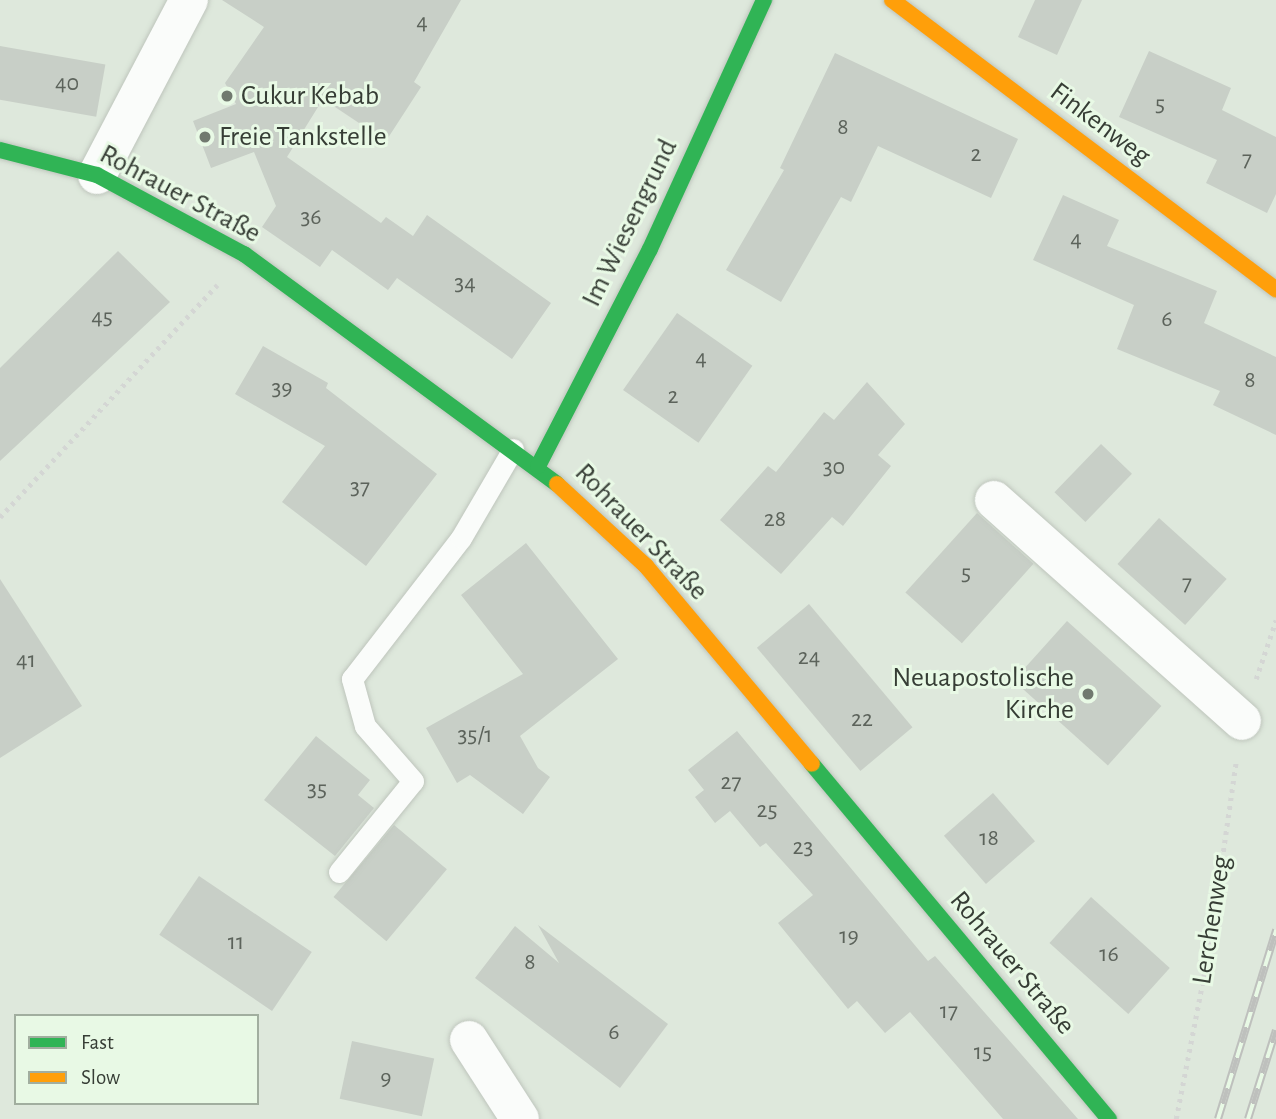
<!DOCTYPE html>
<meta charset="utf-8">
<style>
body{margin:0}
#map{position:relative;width:1276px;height:1119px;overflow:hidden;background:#dee8dc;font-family:"Alegreya Sans",sans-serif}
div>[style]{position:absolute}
.building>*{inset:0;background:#c8cfc7;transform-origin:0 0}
.path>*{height:4.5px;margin-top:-2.25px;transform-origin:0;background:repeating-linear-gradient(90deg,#d4d6d4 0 3.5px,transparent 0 8.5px)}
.roads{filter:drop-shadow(0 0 2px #bec5bc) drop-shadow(0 0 2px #bec5bc)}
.lane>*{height:21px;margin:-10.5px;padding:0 10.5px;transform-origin:10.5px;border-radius:10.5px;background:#fafcfa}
.street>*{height:38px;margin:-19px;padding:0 19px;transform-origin:19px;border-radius:19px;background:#fafcfa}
.fast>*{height:16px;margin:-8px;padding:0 8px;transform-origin:8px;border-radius:8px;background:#30b455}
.slow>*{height:16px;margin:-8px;padding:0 8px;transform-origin:8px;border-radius:8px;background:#ff9f0a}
.rail>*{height:8px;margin-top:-4px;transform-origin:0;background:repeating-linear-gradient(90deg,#e8f9e5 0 16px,#bec0bd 0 32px);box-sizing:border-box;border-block:2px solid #bec0bd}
.dots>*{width:19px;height:19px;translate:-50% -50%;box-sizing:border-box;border:4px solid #e8f9e5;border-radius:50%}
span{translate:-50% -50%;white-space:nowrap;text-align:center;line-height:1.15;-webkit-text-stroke:6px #e8f9e5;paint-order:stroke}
.number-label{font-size:24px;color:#5c635b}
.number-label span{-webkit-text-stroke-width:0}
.poi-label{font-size:28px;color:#363d35}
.left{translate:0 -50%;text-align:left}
.right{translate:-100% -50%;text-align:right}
.street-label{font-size:28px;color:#363d35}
.legend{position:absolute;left:14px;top:1014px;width:245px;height:91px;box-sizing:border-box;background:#e8f9e5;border:2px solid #a1ae9f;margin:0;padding:9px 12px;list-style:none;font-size:21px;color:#363d35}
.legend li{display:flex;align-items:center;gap:14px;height:35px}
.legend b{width:35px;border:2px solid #a1ae9f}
</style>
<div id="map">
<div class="building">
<i style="clip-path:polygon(222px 0,461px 0,414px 82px,421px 87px,386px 141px,323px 99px,287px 157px,381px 223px,386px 217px,413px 236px,427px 215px,551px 303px,512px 359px,397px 278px,388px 290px,332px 250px,320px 267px,262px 227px,276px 206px,254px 152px,211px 168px,193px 121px,236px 104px,225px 83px,264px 27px)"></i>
<i style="clip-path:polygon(1035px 0,1082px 0,1057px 55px,1018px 37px)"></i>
<i style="left:0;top:46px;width:107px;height:53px;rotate:10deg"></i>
<i style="clip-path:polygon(1149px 51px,1231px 88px,1222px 110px,1276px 137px,1276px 194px,1267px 213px,1206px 183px,1217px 160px,1119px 117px)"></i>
<i style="clip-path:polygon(835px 53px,1018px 139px,991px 198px,878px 146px,851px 202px,841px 197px,781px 302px,726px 270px,784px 170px,780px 168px)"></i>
<i style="clip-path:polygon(1063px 195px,1119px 220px,1107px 246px,1217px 291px,1204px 323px,1276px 357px,1276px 435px,1213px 405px,1220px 391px,1117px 349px,1134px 305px,1033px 260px)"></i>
<i style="clip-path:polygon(118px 251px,170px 302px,0 461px,0 368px)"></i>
<i style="left:677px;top:313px;width:92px;height:94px;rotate:35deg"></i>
<i style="clip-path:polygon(263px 346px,328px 383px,326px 388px,437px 474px,366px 566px,282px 502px,325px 446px,235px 394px)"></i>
<i style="clip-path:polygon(867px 382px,905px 424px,878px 455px,891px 466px,843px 526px,832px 517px,781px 574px,720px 520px,768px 466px,776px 472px,824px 412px,834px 420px)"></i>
<i style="left:1101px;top:444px;width:43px;height:67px;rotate:44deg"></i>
<i style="left:977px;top:513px;width:76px;height:107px;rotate:42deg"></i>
<i style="left:1159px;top:518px;width:91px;height:62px;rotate:42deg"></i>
<i style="clip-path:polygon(526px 543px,618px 659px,520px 736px,538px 768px,550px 777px,523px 814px,470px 775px,457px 783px,426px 728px,523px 674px,461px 595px)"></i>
<i style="clip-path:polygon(0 579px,82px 706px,0 758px)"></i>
<i style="left:809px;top:604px;width:161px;height:68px;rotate:50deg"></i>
<i style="left:1067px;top:621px;width:127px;height:80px;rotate:42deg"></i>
<i style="clip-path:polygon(737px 731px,928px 961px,935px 956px,1078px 1119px,1003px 1119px,910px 1012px,885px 1033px,857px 1001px,848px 1009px,778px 923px,813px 895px,766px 843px,760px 847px,730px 811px,715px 823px,695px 797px,704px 790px,688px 770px)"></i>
<i style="clip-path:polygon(316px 736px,370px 780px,358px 795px,374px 808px,335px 856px,264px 800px)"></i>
<i style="left:993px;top:793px;width:64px;height:65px;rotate:49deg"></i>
<i style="left:394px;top:825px;width:69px;height:94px;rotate:40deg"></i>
<i style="left:199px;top:876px;width:136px;height:71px;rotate:34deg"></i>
<i style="left:1091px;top:897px;width:106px;height:62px;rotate:42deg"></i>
<i style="clip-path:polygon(538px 925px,668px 1024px,620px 1088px,475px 978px,515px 926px,559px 963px)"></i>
<i style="left:352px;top:1041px;width:84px;height:59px;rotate:12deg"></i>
</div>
<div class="path">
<i style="left:0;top:517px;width:318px;rotate:-46.9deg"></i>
<i style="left:1256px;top:679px;width:62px;rotate:-71.3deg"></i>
<i style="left:1176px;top:1119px;width:178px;rotate:-79deg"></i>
<i style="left:1210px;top:944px;width:185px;rotate:-81.9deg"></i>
</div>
<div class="roads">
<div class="lane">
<i style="left:339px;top:872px;width:117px;rotate:-50.9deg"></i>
<i style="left:413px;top:781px;width:73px;rotate:-131.1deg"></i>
<i style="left:365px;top:726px;width:49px;rotate:-105.5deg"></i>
<i style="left:352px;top:679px;width:178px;rotate:-52.3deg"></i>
<i style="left:461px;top:538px;width:103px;rotate:-59.7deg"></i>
</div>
<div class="street">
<i style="left:97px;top:175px;width:198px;rotate:-62.3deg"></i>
<i style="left:994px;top:500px;width:332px;rotate:41.7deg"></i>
<i style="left:469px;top:1040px;width:94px;rotate:57.2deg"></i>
</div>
<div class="fast">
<i style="left:0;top:150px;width:100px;rotate:14.5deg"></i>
<i style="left:97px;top:175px;width:167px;rotate:28.3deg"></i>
<i style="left:244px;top:254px;width:388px;rotate:36.3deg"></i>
<i style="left:538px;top:466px;width:244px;rotate:-62.7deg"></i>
<i style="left:650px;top:249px;width:274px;rotate:-65.4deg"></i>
<i style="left:812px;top:764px;width:463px;rotate:50.1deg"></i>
</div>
<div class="slow">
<i style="left:892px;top:0;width:481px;rotate:37deg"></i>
<i style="left:557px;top:484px;width:121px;rotate:42.7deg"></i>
<i style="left:646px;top:566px;width:258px;rotate:50deg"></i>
</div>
</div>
<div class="rail">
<i style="left:1218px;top:1119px;width:198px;rotate:-72.9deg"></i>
<i style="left:1248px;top:1119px;width:93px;rotate:-72.5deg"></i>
</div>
<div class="dots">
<i style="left:227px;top:96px;background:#71796f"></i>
<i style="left:205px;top:137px;background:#71796f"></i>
<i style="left:1088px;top:694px;background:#71796f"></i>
</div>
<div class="number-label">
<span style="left:422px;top:23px">4</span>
<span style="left:67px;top:84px">40</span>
<span style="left:1160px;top:105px">5</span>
<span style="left:843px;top:128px">8</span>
<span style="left:976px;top:155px">2</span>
<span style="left:1247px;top:160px">7</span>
<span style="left:311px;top:218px">36</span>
<span style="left:1076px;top:240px">4</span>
<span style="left:465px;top:284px">34</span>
<span style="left:102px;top:318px">45</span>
<span style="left:1167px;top:320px">6</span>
<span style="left:701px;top:359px">4</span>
<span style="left:1250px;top:381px">8</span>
<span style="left:282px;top:389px">39</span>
<span style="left:673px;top:397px">2</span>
<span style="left:834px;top:468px">30</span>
<span style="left:360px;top:488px">37</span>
<span style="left:775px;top:520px">28</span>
<span style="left:966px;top:574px">5</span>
<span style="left:1187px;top:584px">7</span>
<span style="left:809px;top:658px">24</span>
<span style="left:26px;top:661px">41</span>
<span style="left:862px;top:720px">22</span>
<span style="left:475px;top:736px">35/1</span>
<span style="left:731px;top:783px">27</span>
<span style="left:317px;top:790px">35</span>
<span style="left:767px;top:811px">25</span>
<span style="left:989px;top:839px">18</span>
<span style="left:803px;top:848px">23</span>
<span style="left:849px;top:937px">19</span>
<span style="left:236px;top:943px">11</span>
<span style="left:1109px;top:955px">16</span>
<span style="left:530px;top:963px">8</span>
<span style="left:949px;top:1012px">17</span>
<span style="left:614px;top:1033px">6</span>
<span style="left:983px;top:1053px">15</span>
<span style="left:386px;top:1079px">9</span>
</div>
<div class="poi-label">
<span class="left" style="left:241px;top:96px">Cukur Kebab</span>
<span class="left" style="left:219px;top:137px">Freie Tankstelle</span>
<span class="right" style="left:1074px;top:694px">Neuapostolische<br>Kirche</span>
</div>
<div class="street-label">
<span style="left:1100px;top:124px;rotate:37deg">Finkenweg</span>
<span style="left:180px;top:194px;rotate:28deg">Rohrauer Straße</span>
<span style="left:630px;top:223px;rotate:-64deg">Im Wiesengrund</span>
<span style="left:641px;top:532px;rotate:46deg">Rohrauer Straße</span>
<span style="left:1212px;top:920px;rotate:-81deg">Lerchenweg</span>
<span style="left:1012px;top:963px;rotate:50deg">Rohrauer Straße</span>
</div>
<ul class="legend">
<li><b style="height:9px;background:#30b455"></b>Fast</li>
<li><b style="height:9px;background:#ff9f0a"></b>Slow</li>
</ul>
</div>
